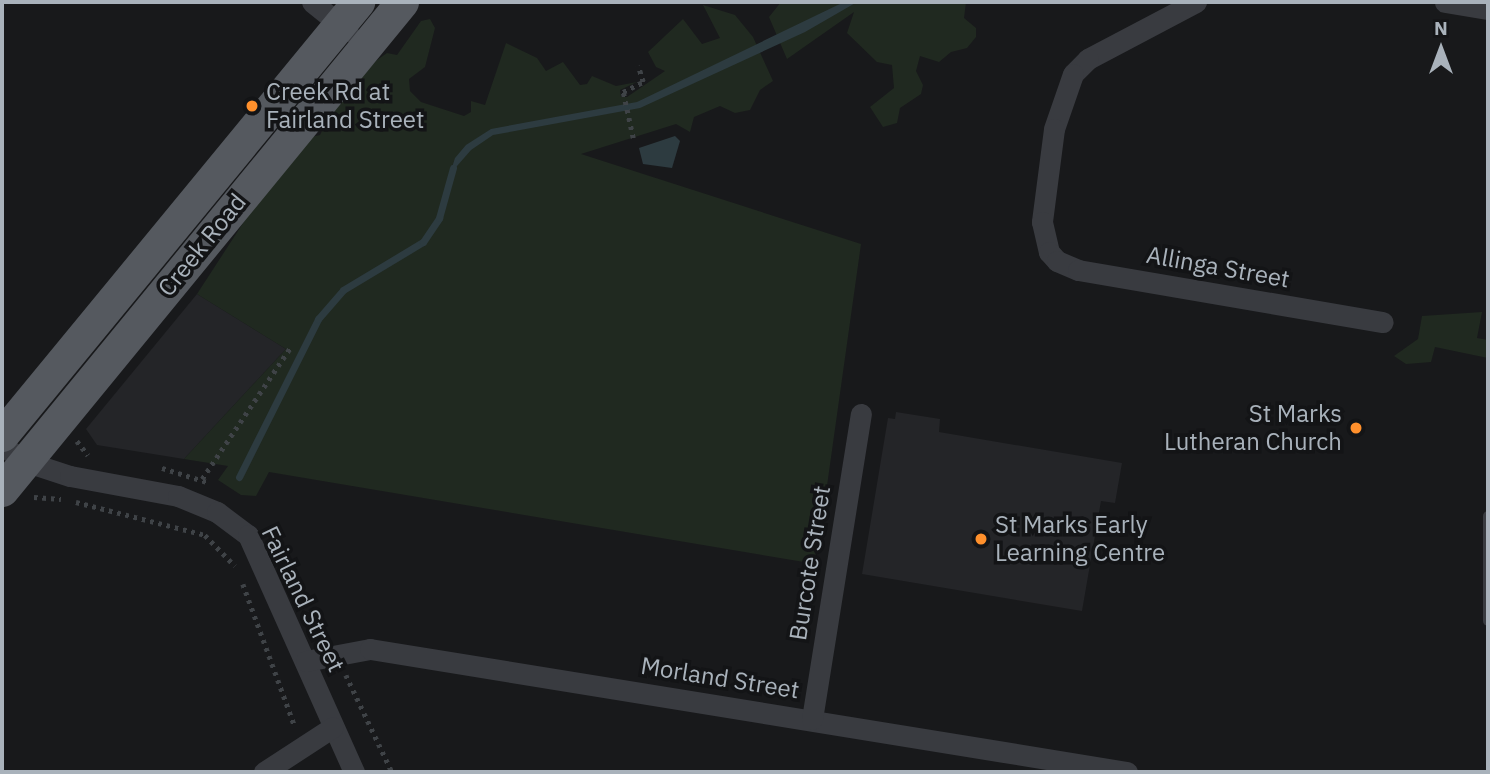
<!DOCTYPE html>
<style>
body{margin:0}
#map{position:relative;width:1490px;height:774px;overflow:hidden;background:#18191b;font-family:"IBM Plex Sans",sans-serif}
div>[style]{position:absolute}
.built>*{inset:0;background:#242528}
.green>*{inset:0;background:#202920}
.water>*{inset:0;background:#2d3b40}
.stream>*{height:7px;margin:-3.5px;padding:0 3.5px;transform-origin:3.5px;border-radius:3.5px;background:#2d3b40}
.path>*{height:4.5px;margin-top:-2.25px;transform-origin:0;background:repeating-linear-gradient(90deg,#3f4347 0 3.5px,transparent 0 8.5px)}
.lane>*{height:10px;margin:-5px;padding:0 5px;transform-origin:5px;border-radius:5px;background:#393b40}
.street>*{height:21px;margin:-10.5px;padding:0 10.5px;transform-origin:10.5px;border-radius:10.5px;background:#393b40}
.primary>*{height:33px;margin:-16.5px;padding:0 16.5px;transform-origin:16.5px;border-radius:16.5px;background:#55595f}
.dots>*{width:19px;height:19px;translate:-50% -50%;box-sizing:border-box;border:4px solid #131416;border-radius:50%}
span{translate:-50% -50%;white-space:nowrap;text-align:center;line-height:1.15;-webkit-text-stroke:7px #131416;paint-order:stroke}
.poi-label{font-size:24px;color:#a9b2bb}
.left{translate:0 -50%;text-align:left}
.right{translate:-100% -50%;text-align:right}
.street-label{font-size:24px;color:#a9b2bb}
.frame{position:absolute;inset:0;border:4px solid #a9b2bb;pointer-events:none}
.north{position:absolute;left:1406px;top:14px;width:70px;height:70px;-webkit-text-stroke:5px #131416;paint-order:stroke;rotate:0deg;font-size:19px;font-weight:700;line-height:28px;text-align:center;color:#a9b2bb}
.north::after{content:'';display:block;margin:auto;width:24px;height:32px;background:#a9b2bb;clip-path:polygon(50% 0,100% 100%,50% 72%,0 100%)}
</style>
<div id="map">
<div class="built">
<i style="clip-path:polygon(197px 294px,286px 349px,184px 459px,97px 445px,86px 429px)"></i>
<i style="clip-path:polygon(896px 412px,940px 419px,939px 432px,1122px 463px,1115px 503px,1101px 501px,1082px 611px,862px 574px,888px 418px,895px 419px)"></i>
</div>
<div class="green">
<i style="clip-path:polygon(781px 2px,844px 2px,827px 12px,855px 2px,966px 2px,964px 18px,976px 28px,976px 37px,967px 48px,951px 52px,939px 62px,920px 56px,916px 71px,923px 85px,921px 94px,900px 108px,897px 123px,883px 127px,870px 107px,894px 88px,892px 65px,877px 62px,847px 33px,854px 12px,787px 59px,769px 17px)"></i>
<i style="clip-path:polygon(703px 5px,735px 15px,753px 37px,773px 81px,760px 90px,750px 110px,735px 113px,720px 106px,694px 117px,690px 132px,676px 124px,581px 154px,861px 244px,816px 564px,269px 472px,256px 496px,241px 495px,218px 480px,228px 466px,184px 459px,286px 349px,197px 294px,297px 140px,320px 135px,336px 103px,377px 60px,387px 53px,397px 55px,421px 21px,430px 19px,435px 28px,425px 67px,409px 79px,410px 91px,421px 102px,464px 116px,471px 112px,471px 101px,485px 105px,506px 43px,537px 58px,546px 71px,563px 62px,580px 85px,587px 84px,592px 76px,616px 86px,637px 82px,620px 90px,621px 97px,627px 97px,665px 71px,656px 67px,648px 52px,683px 19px,702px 44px,720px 38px)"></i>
<i style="clip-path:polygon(1482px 312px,1477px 338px,1488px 340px,1488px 358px,1435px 347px,1431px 362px,1406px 364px,1394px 356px,1418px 339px,1422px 316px)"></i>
</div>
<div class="water">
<i style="clip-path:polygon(844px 2px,857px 2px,805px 32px,640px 108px,493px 135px,471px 150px,450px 174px,455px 158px,466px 145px,491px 129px,637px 102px)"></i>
<i style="clip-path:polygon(675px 136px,680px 141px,672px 168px,643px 164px,639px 148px)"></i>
</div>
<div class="stream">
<i style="left:239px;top:477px;width:177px;rotate:-63.4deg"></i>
<i style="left:318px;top:319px;width:38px;rotate:-49deg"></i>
<i style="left:343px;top:290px;width:93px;rotate:-31deg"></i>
<i style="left:423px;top:242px;width:29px;rotate:-56deg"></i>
<i style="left:439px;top:218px;width:52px;rotate:-74.4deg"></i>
</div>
<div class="path">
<i style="left:633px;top:138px;width:47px;rotate:-102.3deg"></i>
<i style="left:623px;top:92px;width:22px;rotate:-27deg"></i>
<i style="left:643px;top:82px;width:17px;rotate:-107deg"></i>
<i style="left:77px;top:441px;width:18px;rotate:52deg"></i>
<i style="left:162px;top:468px;width:50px;rotate:17.4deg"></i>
<i style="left:202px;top:479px;width:158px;rotate:-56.1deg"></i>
<i style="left:34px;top:497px;width:27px;rotate:4deg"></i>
<i style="left:76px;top:502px;width:133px;rotate:14.3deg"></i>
<i style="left:205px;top:535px;width:43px;rotate:45.9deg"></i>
<i style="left:243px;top:584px;width:152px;rotate:70deg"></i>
<i style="left:302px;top:595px;width:47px;rotate:62.4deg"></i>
<i style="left:346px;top:675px;width:107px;rotate:64.6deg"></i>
</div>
<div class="lane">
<i style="left:1488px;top:516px;width:105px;rotate:90deg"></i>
</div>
<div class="street">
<i style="left:312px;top:2px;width:46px;rotate:38.9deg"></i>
<i style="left:1196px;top:2px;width:122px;rotate:152.2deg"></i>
<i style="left:1088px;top:59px;width:21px;rotate:135deg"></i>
<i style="left:1073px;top:74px;width:58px;rotate:109.1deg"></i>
<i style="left:1054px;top:129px;width:94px;rotate:97.4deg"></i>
<i style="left:1042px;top:222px;width:31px;rotate:77deg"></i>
<i style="left:1049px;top:252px;width:12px;rotate:48deg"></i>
<i style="left:1057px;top:261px;width:23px;rotate:23deg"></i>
<i style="left:1078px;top:270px;width:309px;rotate:9.7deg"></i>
<i style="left:1445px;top:2px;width:44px;rotate:9.2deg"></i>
<i style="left:2px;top:445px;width:27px;rotate:36deg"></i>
<i style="left:24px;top:461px;width:48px;rotate:18.1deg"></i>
<i style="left:70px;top:476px;width:110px;rotate:10.5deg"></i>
<i style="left:178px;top:496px;width:42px;rotate:22.3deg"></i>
<i style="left:217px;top:512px;width:39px;rotate:37deg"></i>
<i style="left:248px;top:535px;width:260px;rotate:65.9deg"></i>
<i style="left:306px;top:661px;width:65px;rotate:-10.6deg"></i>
<i style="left:370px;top:649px;width:767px;rotate:9.23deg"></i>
<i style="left:812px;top:719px;width:309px;rotate:-80.9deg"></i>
<i style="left:264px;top:772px;width:82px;rotate:-33.1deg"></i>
</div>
<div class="primary">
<i style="left:2px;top:435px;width:561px;rotate:-50.57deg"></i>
<i style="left:2px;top:490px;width:631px;rotate:-50.66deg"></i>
</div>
<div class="dots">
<i style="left:252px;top:106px;background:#ff902c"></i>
<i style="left:1356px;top:428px;background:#ff902c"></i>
<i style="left:981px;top:539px;background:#ff902c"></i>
</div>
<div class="poi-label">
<span class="left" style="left:266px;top:106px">Creek Rd at<br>Fairland Street</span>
<span class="right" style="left:1342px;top:428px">St Marks<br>Lutheran Church</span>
<span class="left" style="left:995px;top:539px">St Marks Early<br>Learning Centre</span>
</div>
<div class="street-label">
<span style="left:202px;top:245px;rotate:-51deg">Creek Road</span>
<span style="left:1218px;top:267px;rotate:10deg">Allinga Street</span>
<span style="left:810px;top:563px;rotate:-81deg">Burcote Street</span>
<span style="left:303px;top:599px;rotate:64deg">Fairland Street</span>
<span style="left:720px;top:678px;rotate:9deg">Morland Street</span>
</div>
<div class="frame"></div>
<div class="north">N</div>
</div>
